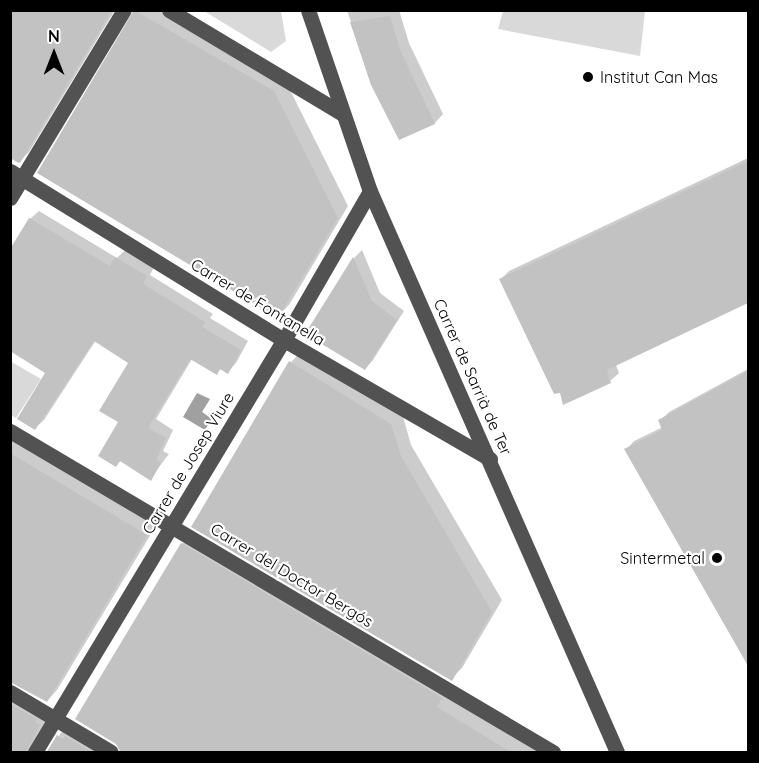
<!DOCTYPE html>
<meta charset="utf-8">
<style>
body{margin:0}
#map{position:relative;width:759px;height:763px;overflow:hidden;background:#fff;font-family:Quicksand,sans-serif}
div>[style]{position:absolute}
.green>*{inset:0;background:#d9d9d9}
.water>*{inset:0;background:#a0a0a0}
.shadow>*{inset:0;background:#0003}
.building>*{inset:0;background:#c2c2c2}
.minor>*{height:15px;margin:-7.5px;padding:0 7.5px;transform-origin:7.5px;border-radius:7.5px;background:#525252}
.dots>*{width:16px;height:16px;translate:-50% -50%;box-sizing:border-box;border:3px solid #fff;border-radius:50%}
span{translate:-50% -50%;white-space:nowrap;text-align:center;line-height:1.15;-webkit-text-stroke:4.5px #fff;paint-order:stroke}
.poi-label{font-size:16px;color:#000}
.left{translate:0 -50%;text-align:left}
.right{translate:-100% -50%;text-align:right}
.street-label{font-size:16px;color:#000}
.frame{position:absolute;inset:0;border:12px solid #000;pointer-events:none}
.north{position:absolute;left:24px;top:24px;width:60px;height:60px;-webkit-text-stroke:4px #fff;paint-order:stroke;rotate:0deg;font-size:16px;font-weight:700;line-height:24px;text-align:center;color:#000}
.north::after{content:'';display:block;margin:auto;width:21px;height:27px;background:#000;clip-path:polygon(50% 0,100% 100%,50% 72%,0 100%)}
</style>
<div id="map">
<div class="green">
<i style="clip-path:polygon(204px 11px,281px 11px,286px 41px,271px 52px)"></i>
<i style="clip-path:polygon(503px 11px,645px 11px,640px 56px,498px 29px)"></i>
<i style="clip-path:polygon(10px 361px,41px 379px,16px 418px,11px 415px)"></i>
</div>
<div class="water">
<i style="clip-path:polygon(197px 393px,210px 399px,202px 412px,212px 419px,205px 430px,183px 417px)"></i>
</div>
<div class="shadow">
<i style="clip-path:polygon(10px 10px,115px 10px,29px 152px,18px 163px,10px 158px)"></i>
<i style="clip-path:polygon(134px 10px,167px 10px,285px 80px,348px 206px,289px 305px,278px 316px)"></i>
<i style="clip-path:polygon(347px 10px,399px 10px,409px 43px,443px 114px,435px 123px,399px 138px,372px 85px)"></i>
<i style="clip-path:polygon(748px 158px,748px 301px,616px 365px,619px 373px,610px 381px,561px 391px,501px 279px,509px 271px)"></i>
<i style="clip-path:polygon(39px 211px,117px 258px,125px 250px,154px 267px,150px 275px,213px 314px,210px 318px,248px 341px,236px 363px,228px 372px,222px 368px,216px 373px,192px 359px,156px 419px,173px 430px,163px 451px,169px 454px,150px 479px,121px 460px,116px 465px,130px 362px,96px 340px,44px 420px,35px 428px,47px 373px,30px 219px)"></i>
<i style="clip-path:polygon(362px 250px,380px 293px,404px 311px,373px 360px,365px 369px,307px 334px,354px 258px)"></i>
<i style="clip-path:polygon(302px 351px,402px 413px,411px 445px,502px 600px,462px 668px,451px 679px,291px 362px)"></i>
<i style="clip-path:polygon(748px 369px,748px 663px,626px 450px,634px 441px,663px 427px,660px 421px,669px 412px)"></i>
<i style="clip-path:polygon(10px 436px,157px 524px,57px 690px,47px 701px,11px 682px,15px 689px,50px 713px,37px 743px,27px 752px,10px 752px)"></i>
<i style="clip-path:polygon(193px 533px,541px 752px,143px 752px,182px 544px)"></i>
<i style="clip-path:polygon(63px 730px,100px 752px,48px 752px)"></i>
</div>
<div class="building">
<i style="clip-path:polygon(10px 10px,112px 10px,20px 163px,10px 157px)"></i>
<i style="clip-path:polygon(134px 10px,274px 91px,338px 218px,278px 318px,37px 173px)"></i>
<i style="clip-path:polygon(390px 16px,401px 52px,435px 124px,399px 140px,371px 85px,350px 22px)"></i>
<i style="clip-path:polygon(748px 161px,748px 303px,607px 370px,611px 383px,563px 405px,560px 393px,554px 394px,499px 279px)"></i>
<i style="clip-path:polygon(29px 218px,110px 266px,115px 257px,147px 276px,143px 284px,205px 322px,202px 327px,241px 350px,228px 374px,220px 369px,217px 375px,190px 359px,148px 428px,166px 438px,156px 460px,161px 463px,151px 481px,120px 461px,116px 467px,98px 456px,118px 422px,99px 411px,128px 363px,94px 341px,35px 430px,17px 419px,45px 373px,10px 351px,10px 249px)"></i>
<i style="clip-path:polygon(353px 257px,372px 301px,397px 320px,365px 370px,305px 334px)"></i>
<i style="clip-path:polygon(289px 361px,391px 424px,401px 456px,492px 612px,452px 681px,191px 527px)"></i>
<i style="clip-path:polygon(748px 371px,748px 666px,624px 449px,662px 430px,658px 420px)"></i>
<i style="clip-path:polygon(10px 453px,147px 535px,47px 702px,10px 682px)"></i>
<i style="clip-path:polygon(181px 543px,442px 698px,437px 707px,512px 753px,121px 753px,116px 744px,75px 719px)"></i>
<i style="clip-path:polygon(10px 704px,37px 719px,35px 722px,40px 725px,25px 753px,10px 753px)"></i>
<i style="clip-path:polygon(57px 735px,63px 739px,65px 736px,93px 753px,46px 753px)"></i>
</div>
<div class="minor">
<i style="left:169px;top:10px;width:203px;rotate:30.9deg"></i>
<i style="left:308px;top:10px;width:191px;rotate:71.1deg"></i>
<i style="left:370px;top:191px;width:613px;rotate:66.24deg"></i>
<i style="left:10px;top:171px;width:322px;rotate:31.7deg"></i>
<i style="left:284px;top:340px;width:238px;rotate:30deg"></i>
<i style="left:10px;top:198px;width:220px;rotate:-58.8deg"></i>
<i style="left:10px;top:431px;width:631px;rotate:30.59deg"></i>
<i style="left:10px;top:692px;width:117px;rotate:30.7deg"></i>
<i style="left:35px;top:752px;width:481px;rotate:-58.9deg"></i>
<i style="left:284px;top:340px;width:172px;rotate:-60deg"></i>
</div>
<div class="dots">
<i style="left:588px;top:77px;background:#000"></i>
<i style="left:717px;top:558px;background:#000"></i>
</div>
<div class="poi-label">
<span class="left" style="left:600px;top:77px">Institut Can Mas</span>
<span class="right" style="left:705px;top:558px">Sintermetal</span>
</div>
<div class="street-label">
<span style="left:258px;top:302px;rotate:31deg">Carrer de Fontanella</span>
<span style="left:473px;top:377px;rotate:66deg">Carrer de Sarrià de Ter</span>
<span style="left:188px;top:463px;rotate:-59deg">Carrer de Josep Viure</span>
<span style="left:292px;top:575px;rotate:31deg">Carrer del Doctor Bergós</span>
</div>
<div class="frame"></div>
<div class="north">N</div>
</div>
